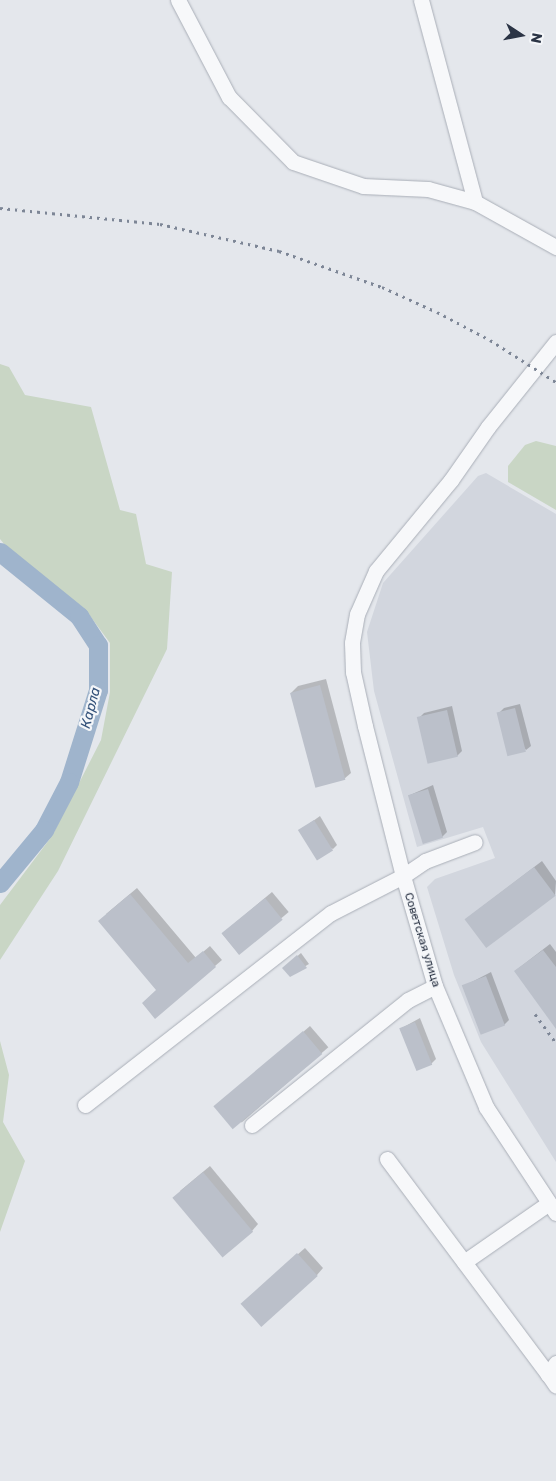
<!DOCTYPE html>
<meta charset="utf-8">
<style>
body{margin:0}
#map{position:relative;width:556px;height:1481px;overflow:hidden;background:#e4e7ec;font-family:Rubik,sans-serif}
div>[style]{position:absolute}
.built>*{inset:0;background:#d2d6de}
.green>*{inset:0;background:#c9d6c5}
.shadow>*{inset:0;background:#0003;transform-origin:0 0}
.river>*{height:19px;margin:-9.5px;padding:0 9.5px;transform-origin:9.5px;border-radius:9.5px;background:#9fb4cc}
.building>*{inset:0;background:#bbc0ca;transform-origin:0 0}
.roads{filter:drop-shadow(0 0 1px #a9aeb7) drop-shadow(0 0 1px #a9aeb7)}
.minor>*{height:15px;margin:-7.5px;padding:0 7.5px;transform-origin:7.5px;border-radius:7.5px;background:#f7f8fa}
.rail>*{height:3px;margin-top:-1.5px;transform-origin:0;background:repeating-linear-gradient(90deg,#7d8696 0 2.5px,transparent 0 7.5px)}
span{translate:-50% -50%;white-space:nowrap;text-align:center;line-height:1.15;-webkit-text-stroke:4.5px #f4f6f9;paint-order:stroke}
.street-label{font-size:12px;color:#2b3445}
.water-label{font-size:14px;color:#34527a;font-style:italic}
.north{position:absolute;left:496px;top:10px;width:50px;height:50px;-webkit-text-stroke:4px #f4f6f9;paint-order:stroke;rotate:101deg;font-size:14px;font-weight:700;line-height:20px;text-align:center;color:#2b3445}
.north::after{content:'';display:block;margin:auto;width:18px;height:22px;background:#2b3445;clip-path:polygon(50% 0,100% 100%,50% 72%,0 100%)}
</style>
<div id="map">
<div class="built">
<i style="clip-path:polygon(486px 473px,556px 514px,556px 1162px,481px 1042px,454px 975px,427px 887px,435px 879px,495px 858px,483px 827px,417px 847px,374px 691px,367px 632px,383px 583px,478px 476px)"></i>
</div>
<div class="green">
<i style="clip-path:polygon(0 364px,9px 367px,25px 395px,91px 407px,120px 510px,136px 514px,146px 564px,172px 572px,167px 649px,58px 871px,0 960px,0 905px,52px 836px,101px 740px,110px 692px,110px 643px,85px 609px,14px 556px,0 539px)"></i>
<i style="clip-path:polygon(536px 441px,556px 446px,556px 510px,508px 482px,508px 466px,525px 445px)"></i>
<i style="clip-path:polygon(0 1041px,9px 1075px,3px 1122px,25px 1161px,0 1232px)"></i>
</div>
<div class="shadow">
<i style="clip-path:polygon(326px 679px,351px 773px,344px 779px,291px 693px,298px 686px)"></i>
<i style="clip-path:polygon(520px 704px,531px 746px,526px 750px,499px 713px,504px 708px)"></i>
<i style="clip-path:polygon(452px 706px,462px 751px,457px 756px,419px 718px,424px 713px)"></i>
<i style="clip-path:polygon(433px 785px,447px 832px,442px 837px,410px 795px)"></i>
<i style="clip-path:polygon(320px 816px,337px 845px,333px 849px,299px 831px)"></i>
<i style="clip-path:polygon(542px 861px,556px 881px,555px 895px,466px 919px)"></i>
<i style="clip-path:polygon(137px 888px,196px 958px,210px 946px,222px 960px,215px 966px,157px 990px,106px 914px)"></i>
<i style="left:272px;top:892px;width:26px;height:65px;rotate:50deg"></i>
<i style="clip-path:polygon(550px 944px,556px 952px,556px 1027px,515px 971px)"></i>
<i style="clip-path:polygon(301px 953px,309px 964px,290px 975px,287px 965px)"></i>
<i style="clip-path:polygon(491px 972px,509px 1020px,504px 1025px,464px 986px)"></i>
<i style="clip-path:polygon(420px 1018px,436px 1059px,431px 1064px,400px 1029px)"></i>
<i style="left:310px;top:1026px;width:28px;height:115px;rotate:49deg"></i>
<i style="clip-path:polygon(210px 1166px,258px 1224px,252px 1231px,180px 1191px)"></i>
<i style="clip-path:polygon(305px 1248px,323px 1268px,317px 1275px,249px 1297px)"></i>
</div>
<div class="river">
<i style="left:0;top:552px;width:102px;rotate:39deg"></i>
<i style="left:79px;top:616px;width:35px;rotate:57deg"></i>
<i style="left:98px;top:645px;width:45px;rotate:90deg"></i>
<i style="left:98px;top:690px;width:96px;rotate:107.5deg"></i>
<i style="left:69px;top:782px;width:54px;rotate:117.5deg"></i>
<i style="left:44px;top:830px;width:69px;rotate:129.7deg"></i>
</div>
<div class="building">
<i style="left:320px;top:685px;width:98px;height:31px;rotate:75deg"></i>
<i style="left:515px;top:708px;width:45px;height:19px;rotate:76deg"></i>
<i style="left:447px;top:710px;width:48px;height:31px;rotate:77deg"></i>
<i style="left:428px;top:789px;width:51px;height:21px;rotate:73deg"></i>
<i style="left:314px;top:820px;width:36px;height:19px;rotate:58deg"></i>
<i style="left:534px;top:867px;width:36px;height:87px;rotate:53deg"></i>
<i style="clip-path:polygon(130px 894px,188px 963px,203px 951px,216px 967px,155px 1019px,142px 1003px,156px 990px,98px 921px)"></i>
<i style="left:265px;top:898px;width:28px;height:56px;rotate:51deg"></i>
<i style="clip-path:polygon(543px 950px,556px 967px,556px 1029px,514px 971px)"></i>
<i style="clip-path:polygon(297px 955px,307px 968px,290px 977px,282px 968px)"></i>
<i style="left:486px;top:976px;width:53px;height:26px;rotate:69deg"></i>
<i style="left:415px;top:1022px;width:46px;height:17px;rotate:68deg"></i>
<i style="left:303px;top:1031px;width:30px;height:117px;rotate:50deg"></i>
<i style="left:203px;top:1172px;width:78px;height:40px;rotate:50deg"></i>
<i style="left:297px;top:1253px;width:31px;height:76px;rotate:48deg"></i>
</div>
<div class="roads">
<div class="minor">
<i style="left:178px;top:0;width:110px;rotate:62.3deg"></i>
<i style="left:229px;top:97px;width:91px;rotate:45.4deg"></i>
<i style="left:293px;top:162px;width:74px;rotate:18.9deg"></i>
<i style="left:363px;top:186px;width:65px;rotate:2.6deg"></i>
<i style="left:428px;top:189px;width:49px;rotate:15.5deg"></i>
<i style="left:475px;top:202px;width:93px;rotate:29.1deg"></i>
<i style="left:421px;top:0;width:209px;rotate:75deg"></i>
<i style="left:556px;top:342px;width:109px;rotate:128.7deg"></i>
<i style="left:488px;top:427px;width:65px;rotate:124.9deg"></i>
<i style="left:451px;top:480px;width:118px;rotate:129.5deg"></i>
<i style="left:376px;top:571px;width:47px;rotate:113.8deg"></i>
<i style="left:357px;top:614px;width:29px;rotate:100deg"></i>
<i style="left:352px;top:643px;width:29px;rotate:88deg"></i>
<i style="left:353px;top:672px;width:55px;rotate:77.5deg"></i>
<i style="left:365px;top:726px;width:155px;rotate:75.8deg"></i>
<i style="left:403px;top:876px;width:115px;rotate:73.8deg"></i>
<i style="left:435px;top:986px;width:131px;rotate:67.1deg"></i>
<i style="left:486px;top:1107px;width:127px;rotate:56.6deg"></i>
<i style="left:85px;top:1105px;width:312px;rotate:-38deg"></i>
<i style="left:331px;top:913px;width:81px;rotate:-27.2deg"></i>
<i style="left:403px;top:876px;width:27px;rotate:-34deg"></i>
<i style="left:425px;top:861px;width:53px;rotate:-20.8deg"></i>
<i style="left:252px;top:1125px;width:200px;rotate:-38.7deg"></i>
<i style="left:408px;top:1000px;width:30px;rotate:-27deg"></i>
<i style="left:387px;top:1159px;width:269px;rotate:53.2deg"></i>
<i style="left:464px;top:1262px;width:103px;rotate:-34.8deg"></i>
<i style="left:556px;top:1363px;width:14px;rotate:126deg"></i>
<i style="left:548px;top:1374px;width:14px;rotate:56deg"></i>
</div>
</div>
<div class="rail">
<i style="left:0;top:208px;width:161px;rotate:5.7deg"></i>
<i style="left:160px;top:224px;width:122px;rotate:12.8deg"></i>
<i style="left:279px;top:251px;width:109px;rotate:19.3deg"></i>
<i style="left:382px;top:287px;width:60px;rotate:24.4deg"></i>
<i style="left:437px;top:312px;width:60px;rotate:27.8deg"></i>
<i style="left:490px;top:340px;width:78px;rotate:32.5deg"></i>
<i style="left:535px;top:1014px;width:36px;rotate:54deg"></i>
</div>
<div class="street-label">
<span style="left:422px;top:940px;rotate:73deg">Советская улица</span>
</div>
<div class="water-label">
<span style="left:91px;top:708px;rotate:-75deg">Карла</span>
</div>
<div class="north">N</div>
</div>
